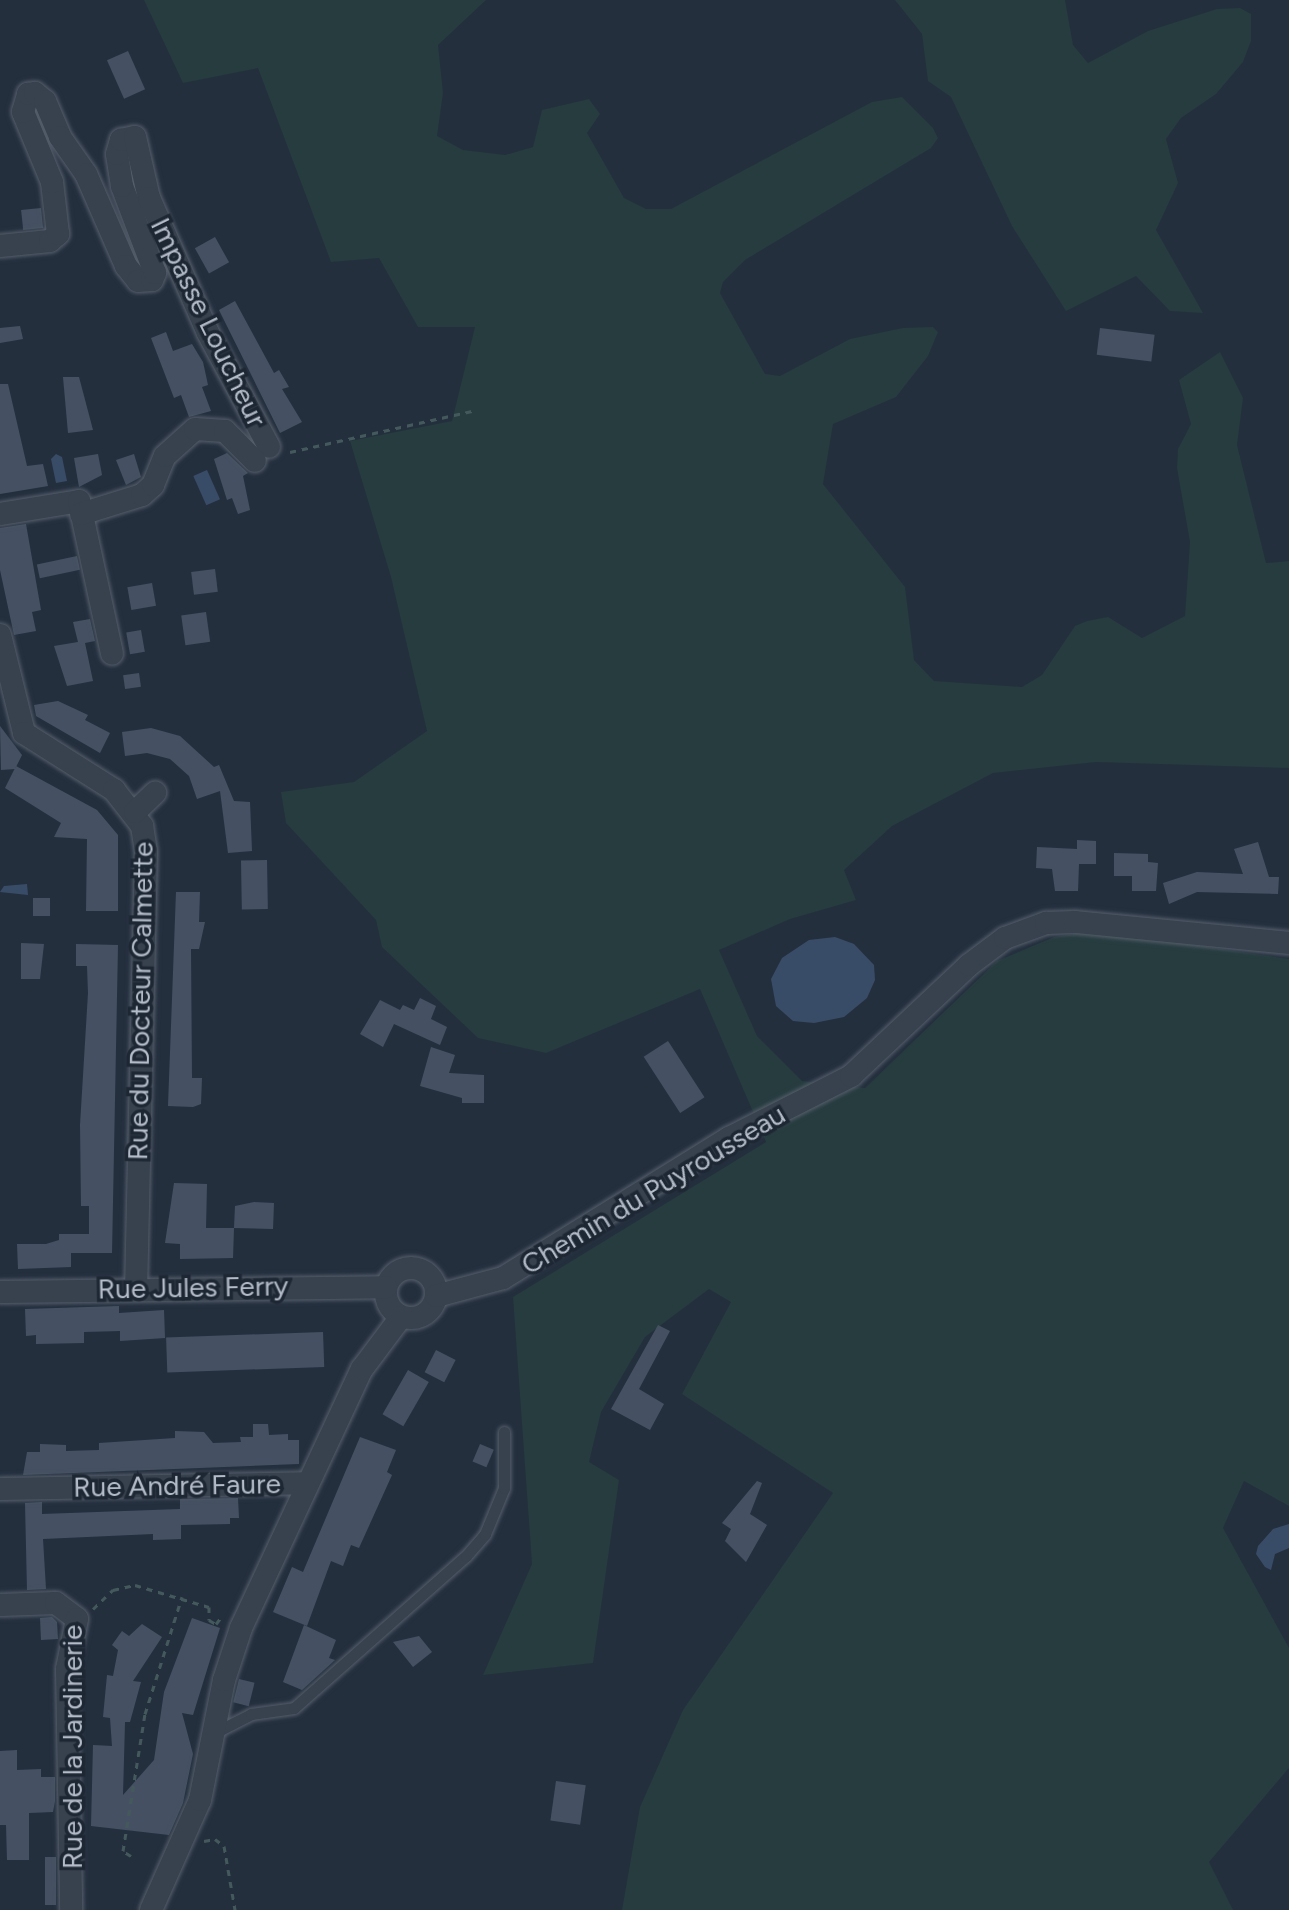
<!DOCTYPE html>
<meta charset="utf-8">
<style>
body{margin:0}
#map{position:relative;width:1289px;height:1910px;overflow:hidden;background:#242f3e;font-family:Figtree,sans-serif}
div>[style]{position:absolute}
.green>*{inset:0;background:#263c3f}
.water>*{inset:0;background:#394c67;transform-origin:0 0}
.building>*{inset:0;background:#455162;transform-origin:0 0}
.path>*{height:3px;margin-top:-1.5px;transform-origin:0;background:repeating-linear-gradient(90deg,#44595c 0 6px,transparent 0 12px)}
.roads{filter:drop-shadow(0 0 2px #565f6c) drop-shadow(0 0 2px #565f6c)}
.lane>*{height:11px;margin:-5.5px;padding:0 5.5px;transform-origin:5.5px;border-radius:5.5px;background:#38414e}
.street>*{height:22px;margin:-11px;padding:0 11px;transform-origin:11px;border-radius:11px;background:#38414e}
.street>.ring{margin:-11px;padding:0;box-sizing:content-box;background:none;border:22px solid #38414e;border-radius:50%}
span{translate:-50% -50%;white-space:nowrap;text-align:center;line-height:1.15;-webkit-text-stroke:7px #1d2633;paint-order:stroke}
.street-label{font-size:28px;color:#b4bcc9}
</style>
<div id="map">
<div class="green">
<i style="clip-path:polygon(144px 0,486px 0,438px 45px,443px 93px,437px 136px,463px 150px,505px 155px,533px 147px,542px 110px,589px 99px,600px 114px,587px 133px,624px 198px,646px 209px,671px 209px,872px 102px,902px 97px,933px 128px,938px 138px,931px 148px,745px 260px,723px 282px,720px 293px,765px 374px,780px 376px,850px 339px,903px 328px,933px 327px,938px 332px,928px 356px,896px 397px,833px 424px,823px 484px,905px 587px,914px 660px,934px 681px,1022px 687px,1042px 675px,1075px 626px,1087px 621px,1108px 617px,1142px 638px,1185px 616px,1190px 542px,1177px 468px,1178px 449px,1191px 424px,1179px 380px,1220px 352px,1243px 398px,1237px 445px,1266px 563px,1289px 561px,1289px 768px,1096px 762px,993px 773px,892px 826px,844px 870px,856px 900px,790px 919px,719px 950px,757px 1036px,802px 1081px,865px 1088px,997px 961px,1054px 937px,1096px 931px,1289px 959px,1289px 1506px,1244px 1481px,1223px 1528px,1289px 1648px,1289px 1768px,1209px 1862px,1233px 1910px,622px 1910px,640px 1807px,683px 1710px,833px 1493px,682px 1394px,731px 1302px,709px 1289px,645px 1337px,601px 1412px,589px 1462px,619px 1480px,593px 1663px,483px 1675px,532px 1564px,513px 1297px,766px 1142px,700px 989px,546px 1053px,478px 1038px,382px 947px,376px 920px,286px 823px,281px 792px,354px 782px,427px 731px,391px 577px,350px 441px,452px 421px,475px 327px,418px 327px,379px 258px,331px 262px,258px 68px,183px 83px)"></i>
<i style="clip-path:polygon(895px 0,1065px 0,1073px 45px,1088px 63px,1148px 31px,1217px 9px,1240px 8px,1251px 14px,1251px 41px,1243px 62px,1216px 94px,1181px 118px,1166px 139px,1178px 183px,1156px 230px,1203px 313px,1170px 311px,1136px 276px,1066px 311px,1012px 226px,951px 97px,928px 81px,922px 34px)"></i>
</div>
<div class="water">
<i style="clip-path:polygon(56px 454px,62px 457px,67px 481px,56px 483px,51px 459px)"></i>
<i style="left:207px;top:470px;width:32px;height:15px;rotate:66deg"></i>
<i style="clip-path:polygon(27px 884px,28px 895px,0 892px,4px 886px)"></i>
<i style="clip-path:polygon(835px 937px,854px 944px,874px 965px,875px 980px,867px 998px,844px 1017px,814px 1023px,793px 1021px,776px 1006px,771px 979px,782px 958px,809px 940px)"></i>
<i style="clip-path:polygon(1289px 1524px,1289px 1548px,1275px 1554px,1271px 1570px,1265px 1567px,1256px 1554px,1258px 1546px,1273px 1529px)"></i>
</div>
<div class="building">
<i style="left:128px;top:51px;width:42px;height:23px;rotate:66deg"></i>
<i style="left:41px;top:208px;width:20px;height:20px;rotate:84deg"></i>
<i style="left:215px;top:237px;width:29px;height:23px;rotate:61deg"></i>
<i style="clip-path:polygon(235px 301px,274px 373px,279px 370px,289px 387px,282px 389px,302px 422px,280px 433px,219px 310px)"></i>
<i style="clip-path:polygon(20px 326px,23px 339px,0 343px,0 328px)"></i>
<i style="left:1100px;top:328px;width:55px;height:27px;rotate:7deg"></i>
<i style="clip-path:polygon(166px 332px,173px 351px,192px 344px,203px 362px,208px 385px,202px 387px,211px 411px,189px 417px,181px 395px,174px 398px,151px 338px)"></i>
<i style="clip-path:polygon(63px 377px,79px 377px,93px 430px,68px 433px)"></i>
<i style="clip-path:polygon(0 384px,8px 384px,27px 466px,43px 464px,48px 486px,0 494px)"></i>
<i style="clip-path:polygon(227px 453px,248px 473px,243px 476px,250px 510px,238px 514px,232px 498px,227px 500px,214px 459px)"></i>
<i style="clip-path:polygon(98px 454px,102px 475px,79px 487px,74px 458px)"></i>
<i style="clip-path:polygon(134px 454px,141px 477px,126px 485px,116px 460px)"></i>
<i style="clip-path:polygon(26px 524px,41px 610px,32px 612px,36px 631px,14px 635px,0 570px,0 528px)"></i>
<i style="left:77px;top:556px;width:14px;height:41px;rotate:78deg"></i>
<i style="left:215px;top:569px;width:23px;height:24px;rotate:83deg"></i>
<i style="left:152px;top:583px;width:23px;height:25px;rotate:80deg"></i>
<i style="left:206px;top:612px;width:30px;height:25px;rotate:82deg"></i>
<i style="clip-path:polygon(90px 619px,95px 641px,85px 643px,93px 681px,67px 686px,54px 646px,78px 642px,73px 622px)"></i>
<i style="left:141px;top:630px;width:22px;height:15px;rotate:80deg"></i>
<i style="left:139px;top:673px;width:14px;height:16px;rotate:82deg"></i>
<i style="clip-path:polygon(58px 701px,88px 715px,85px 720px,110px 733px,100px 753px,36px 716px,34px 705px)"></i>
<i style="clip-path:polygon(0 726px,22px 755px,15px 769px,1px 770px)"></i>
<i style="clip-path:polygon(151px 728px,180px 736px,214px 767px,219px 765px,234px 801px,250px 802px,252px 851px,228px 853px,220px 791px,197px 799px,189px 776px,170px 759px,147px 753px,125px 756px,122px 732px)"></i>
<i style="clip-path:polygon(16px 766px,97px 810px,118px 835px,118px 911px,86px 911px,87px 839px,54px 837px,61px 823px,5px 788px)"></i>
<i style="clip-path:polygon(1077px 840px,1096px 841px,1096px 864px,1079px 864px,1078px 891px,1055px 891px,1052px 869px,1036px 868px,1037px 847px,1077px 849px)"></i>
<i style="clip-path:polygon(1258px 842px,1269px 877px,1279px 877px,1278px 894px,1197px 892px,1169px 904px,1163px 883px,1197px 872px,1243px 874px,1234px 849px)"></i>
<i style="clip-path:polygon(1114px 853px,1148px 854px,1148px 862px,1158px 863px,1156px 891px,1132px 891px,1132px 876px,1114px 876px)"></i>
<i style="left:267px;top:860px;width:49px;height:26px;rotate:89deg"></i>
<i style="clip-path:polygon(176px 892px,200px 892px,199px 922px,205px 922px,199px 949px,191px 949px,192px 1078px,202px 1078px,201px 1104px,193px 1107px,168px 1106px)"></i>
<i style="left:33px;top:898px;width:17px;height:18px"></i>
<i style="clip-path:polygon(21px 943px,44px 944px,40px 979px,21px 979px)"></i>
<i style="clip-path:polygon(76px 944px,118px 945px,112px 1253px,71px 1253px,71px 1267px,18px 1269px,17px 1244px,46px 1244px,59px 1240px,59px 1234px,89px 1234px,89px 1206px,81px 1206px,80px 1125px,88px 993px,87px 966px,76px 966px)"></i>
<i style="clip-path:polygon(420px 998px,436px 1006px,431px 1019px,447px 1027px,440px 1045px,394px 1024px,383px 1047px,360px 1034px,380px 1000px,400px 1010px,403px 1005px,414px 1010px)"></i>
<i style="left:668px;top:1041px;width:67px;height:29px;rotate:57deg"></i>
<i style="clip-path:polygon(431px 1047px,455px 1055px,449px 1073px,484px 1075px,484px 1103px,462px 1103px,462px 1098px,420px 1086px)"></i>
<i style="clip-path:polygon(174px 1183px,207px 1184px,206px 1228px,234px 1228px,233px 1258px,180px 1259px,180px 1244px,165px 1243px)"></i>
<i style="clip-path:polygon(254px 1202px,274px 1203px,273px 1229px,234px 1228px,235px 1206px)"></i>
<i style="clip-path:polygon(119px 1306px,119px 1313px,164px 1310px,165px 1338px,120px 1341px,120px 1331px,84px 1332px,84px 1343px,36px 1344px,36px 1335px,26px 1336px,25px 1309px)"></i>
<i style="clip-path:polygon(658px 1325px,670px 1331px,639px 1389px,664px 1404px,650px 1430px,611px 1409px)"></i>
<i style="left:323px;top:1332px;width:35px;height:157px;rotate:88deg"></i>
<i style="left:436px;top:1350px;width:22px;height:25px;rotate:27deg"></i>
<i style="left:408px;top:1370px;width:24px;height:51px;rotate:30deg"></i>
<i style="clip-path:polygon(253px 1424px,268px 1424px,269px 1435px,288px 1434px,288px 1440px,299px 1440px,299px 1464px,23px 1475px,27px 1452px,40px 1452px,40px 1444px,66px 1445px,66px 1451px,99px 1450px,99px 1443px,175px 1438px,175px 1431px,204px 1432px,213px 1443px,241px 1442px,240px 1437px,253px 1437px)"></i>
<i style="clip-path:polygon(360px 1437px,396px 1450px,387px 1472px,392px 1475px,359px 1548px,351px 1545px,343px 1566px,331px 1561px,307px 1626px,273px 1612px,292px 1567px,303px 1572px)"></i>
<i style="left:480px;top:1444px;width:15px;height:19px;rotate:23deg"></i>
<i style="clip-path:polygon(757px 1481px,762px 1483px,750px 1514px,767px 1525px,746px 1562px,725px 1541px,731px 1529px,722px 1523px)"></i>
<i style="clip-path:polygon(238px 1498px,239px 1518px,230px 1518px,230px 1524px,181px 1525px,181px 1539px,153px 1540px,153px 1534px,43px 1539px,46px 1589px,27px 1590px,25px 1503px,42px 1502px,42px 1514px,180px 1509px,180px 1499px)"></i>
<i style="clip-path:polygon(52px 1617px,57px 1622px,58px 1639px,41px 1640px,40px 1618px)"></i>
<i style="clip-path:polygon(192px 1618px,220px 1628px,193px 1715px,182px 1713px,193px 1754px,183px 1803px,169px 1835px,91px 1826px,93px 1745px,112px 1746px,110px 1718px,103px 1717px,107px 1675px,113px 1676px,118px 1650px,112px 1645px,122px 1631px,129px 1636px,142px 1624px,162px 1637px,133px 1681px,141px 1682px,130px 1722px,125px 1722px,123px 1795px,154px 1760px,164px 1692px)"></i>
<i style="clip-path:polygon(304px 1625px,336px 1640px,329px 1658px,335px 1660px,302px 1690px,283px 1682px)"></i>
<i style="clip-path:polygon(419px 1636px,432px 1652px,413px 1667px,393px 1642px)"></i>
<i style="left:239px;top:1679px;width:16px;height:24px;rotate:14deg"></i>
<i style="clip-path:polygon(17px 1750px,17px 1770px,41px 1769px,41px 1777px,55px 1777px,55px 1801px,53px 1812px,29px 1813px,29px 1860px,7px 1860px,6px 1825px,0 1825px,0 1751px)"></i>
<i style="left:556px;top:1781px;width:30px;height:40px;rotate:8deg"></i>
<i style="left:45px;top:1857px;width:11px;height:48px"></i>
</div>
<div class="path">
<i style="left:290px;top:452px;width:191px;rotate:-12.7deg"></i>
<i style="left:93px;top:1609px;width:28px;rotate:-44deg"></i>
<i style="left:113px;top:1590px;width:23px;rotate:-13deg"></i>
<i style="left:135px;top:1585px;width:77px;rotate:16.6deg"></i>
<i style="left:209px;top:1607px;width:13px;rotate:90deg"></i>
<i style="left:209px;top:1620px;width:8px;rotate:30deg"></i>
<i style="left:216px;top:1624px;width:10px;rotate:-53deg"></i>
<i style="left:204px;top:1841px;width:11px;rotate:-10deg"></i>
<i style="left:215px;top:1839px;width:11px;rotate:38deg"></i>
<i style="left:224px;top:1846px;width:65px;rotate:80.2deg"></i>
<i style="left:131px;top:1856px;width:9px;rotate:-148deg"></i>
<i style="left:123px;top:1851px;width:139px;rotate:-80.9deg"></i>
<i style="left:145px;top:1714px;width:123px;rotate:-72.5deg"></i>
</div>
<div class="roads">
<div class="lane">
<i style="left:216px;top:1732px;width:39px;rotate:-27deg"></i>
<i style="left:251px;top:1714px;width:43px;rotate:-7.9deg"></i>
<i style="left:294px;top:1708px;width:230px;rotate:-41.5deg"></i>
<i style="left:466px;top:1556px;width:29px;rotate:-49deg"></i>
<i style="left:485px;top:1534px;width:50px;rotate:-67.6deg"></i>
<i style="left:504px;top:1488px;width:56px;rotate:-90deg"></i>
</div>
<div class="street">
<i style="left:0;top:246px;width:50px;rotate:-5.7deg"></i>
<i style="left:50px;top:241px;width:11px;rotate:-41deg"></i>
<i style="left:58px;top:234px;width:52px;rotate:-96.6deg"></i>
<i style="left:52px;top:182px;width:76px;rotate:-112.5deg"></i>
<i style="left:23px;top:112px;width:19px;rotate:-74deg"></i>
<i style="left:28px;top:94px;width:7px;rotate:-8deg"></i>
<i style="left:35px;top:93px;width:13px;rotate:39deg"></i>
<i style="left:45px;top:101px;width:39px;rotate:67deg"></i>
<i style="left:60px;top:137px;width:45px;rotate:54.9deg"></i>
<i style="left:86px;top:174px;width:100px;rotate:66.5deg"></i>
<i style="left:126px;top:266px;width:19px;rotate:51deg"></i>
<i style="left:138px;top:281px;width:14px;rotate:-4deg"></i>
<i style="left:152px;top:280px;width:8px;rotate:-67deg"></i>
<i style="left:155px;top:273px;width:93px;rotate:-110.8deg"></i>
<i style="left:122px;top:186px;width:32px;rotate:-99deg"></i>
<i style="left:117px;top:154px;width:15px;rotate:-74deg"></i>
<i style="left:121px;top:140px;width:14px;rotate:-12deg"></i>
<i style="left:135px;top:137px;width:63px;rotate:77.1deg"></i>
<i style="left:149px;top:198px;width:147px;rotate:66.4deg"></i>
<i style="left:208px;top:333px;width:129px;rotate:61.8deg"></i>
<i style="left:0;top:514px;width:80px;rotate:-9.3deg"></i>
<i style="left:79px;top:501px;width:156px;rotate:77.8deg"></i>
<i style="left:81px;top:514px;width:64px;rotate:-17.3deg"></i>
<i style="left:142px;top:495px;width:15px;rotate:-42deg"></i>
<i style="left:153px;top:485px;width:31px;rotate:-68deg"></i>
<i style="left:165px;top:456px;width:40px;rotate:-42deg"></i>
<i style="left:195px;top:429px;width:30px;rotate:4deg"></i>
<i style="left:225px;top:431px;width:42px;rotate:45deg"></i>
<i style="left:0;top:635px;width:101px;rotate:76.2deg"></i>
<i style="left:24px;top:733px;width:107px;rotate:32.3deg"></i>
<i style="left:114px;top:790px;width:46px;rotate:52.1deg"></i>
<i style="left:142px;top:826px;width:25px;rotate:81deg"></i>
<i style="left:146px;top:851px;width:435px;rotate:91.3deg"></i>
<i style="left:135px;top:812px;width:28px;rotate:-44deg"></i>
<i class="ring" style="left:386px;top:1268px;width:28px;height:28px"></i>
<i style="left:0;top:1292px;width:386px;rotate:-0.7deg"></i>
<i style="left:436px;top:1296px;width:69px;rotate:-15deg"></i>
<i style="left:503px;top:1278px;width:266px;rotate:-31.8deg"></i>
<i style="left:729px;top:1138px;width:137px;rotate:-26.9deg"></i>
<i style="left:851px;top:1076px;width:162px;rotate:-43.2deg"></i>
<i style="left:969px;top:965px;width:45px;rotate:-36.9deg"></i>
<i style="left:1005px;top:938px;width:44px;rotate:-20.1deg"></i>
<i style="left:1046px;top:923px;width:29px;rotate:-2deg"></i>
<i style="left:1075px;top:922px;width:215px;rotate:5.6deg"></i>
<i style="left:0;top:1489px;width:307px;rotate:-1.1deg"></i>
<i style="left:0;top:1605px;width:56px;rotate:-2deg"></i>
<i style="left:56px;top:1603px;width:26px;rotate:37deg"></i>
<i style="left:77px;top:1619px;width:51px;rotate:101.3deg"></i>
<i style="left:67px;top:1669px;width:241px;rotate:89deg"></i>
<i style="left:151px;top:1910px;width:120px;rotate:-66deg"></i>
<i style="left:200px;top:1800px;width:122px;rotate:-78.7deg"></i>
<i style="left:224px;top:1680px;width:55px;rotate:-71.9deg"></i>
<i style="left:241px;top:1628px;width:286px;rotate:-65deg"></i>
<i style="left:362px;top:1369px;width:65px;rotate:-53.1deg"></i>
</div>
</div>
<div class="street-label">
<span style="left:209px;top:322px;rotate:64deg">Impasse Loucheur</span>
<span style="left:140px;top:1001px;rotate:-89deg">Rue du Docteur Calmette</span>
<span style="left:653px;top:1189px;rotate:-31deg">Chemin du Puyrousseau</span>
<span style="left:193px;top:1287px;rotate:-1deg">Rue Jules Ferry</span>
<span style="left:177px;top:1485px;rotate:-1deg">Rue André Faure</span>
<span style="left:72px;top:1747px;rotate:-90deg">Rue de la Jardinerie</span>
</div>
</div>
